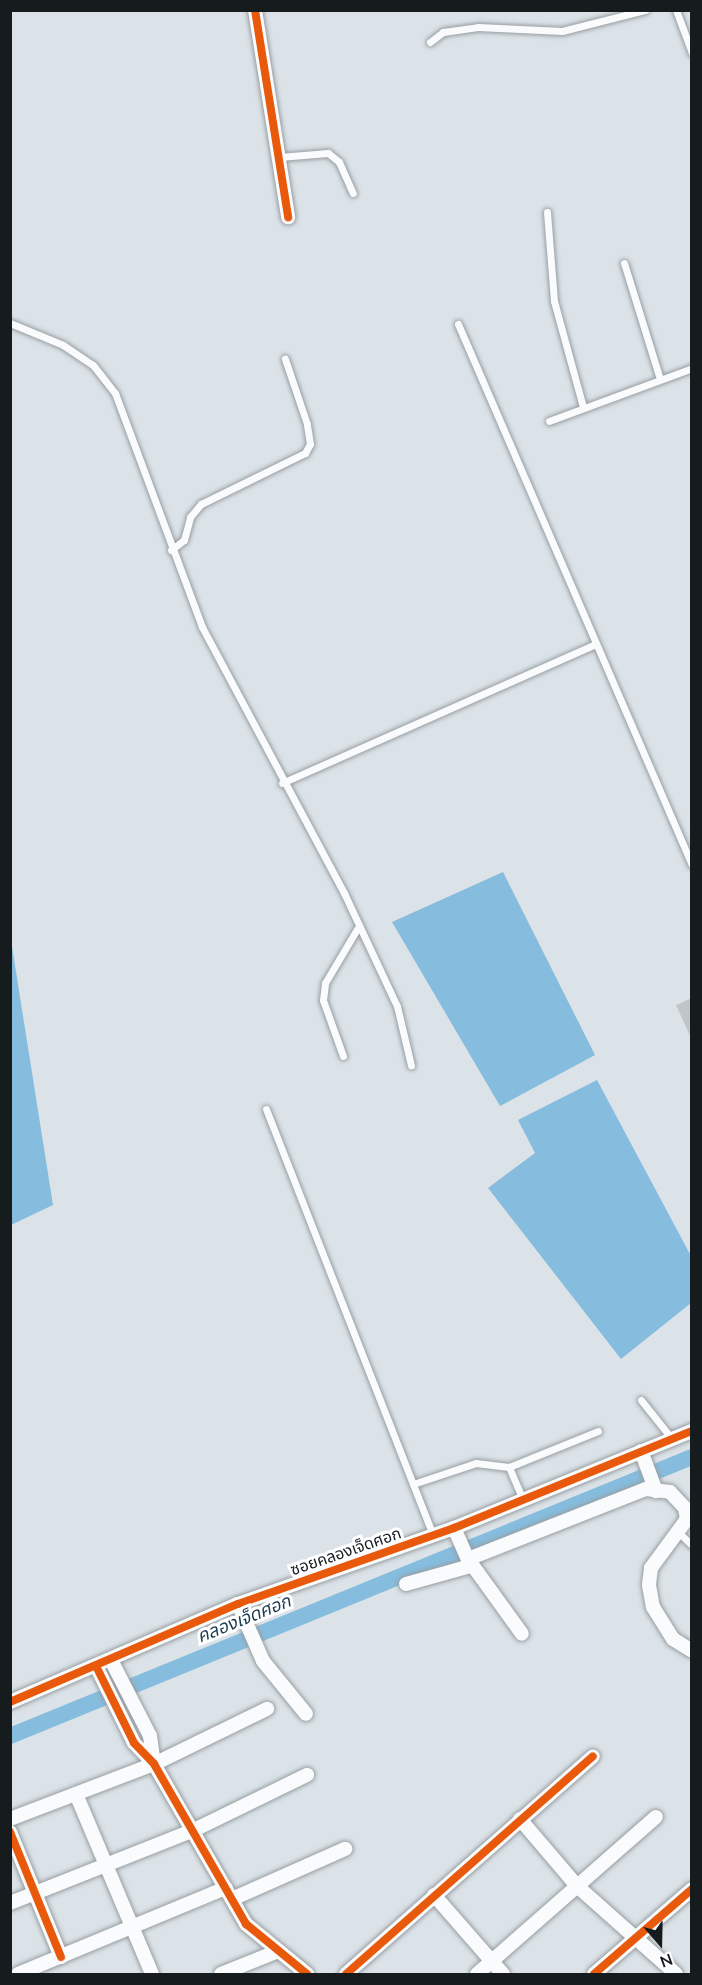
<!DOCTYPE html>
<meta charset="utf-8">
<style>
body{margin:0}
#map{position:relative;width:702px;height:1985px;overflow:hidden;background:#dbe3e8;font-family:"Nunito Sans","Noto Sans Thai",sans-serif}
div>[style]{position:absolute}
.water>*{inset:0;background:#86bcde}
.canal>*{height:16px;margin:-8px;padding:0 8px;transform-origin:8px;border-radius:8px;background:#86bcde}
.building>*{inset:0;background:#bfc5c9}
.roads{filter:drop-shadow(0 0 2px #989ea2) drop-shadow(0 0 2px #989ea2)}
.service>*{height:7px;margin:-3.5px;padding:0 3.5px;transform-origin:3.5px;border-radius:3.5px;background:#fafbfc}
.minor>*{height:14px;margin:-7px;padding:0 7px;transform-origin:7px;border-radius:7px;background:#fafbfc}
.cycleway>*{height:8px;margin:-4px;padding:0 4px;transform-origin:4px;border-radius:4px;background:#e8590c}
span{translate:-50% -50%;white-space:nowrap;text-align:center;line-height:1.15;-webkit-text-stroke:6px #fff;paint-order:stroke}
.street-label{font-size:16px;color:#161b1e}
.water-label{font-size:18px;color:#1c3d51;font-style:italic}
.frame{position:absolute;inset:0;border:12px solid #161b1e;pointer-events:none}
.north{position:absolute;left:630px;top:1913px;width:60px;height:60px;-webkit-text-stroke:4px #fff;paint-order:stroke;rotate:160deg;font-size:16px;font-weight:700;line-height:24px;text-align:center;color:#161b1e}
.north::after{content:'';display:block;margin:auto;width:21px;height:27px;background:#161b1e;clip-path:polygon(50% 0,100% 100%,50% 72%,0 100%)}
</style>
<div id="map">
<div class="water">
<i style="clip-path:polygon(503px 872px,595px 1055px,500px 1106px,392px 922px)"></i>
<i style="clip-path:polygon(10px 934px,53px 1205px,11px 1225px,10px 1225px)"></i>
<i style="clip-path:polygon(597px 1080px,691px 1256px,691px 1303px,621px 1359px,488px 1188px,535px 1153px,518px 1120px)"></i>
</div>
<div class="canal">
<i style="left:10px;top:1736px;width:737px;rotate:-22.25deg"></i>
</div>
<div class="building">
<i style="clip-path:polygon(692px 998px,692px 1040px,676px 1005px)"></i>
</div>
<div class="roads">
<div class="service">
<i style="left:676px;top:10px;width:46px;rotate:69.6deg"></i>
<i style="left:430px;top:42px;width:16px;rotate:-38deg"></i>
<i style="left:443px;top:32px;width:35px;rotate:-8deg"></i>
<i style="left:478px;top:27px;width:84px;rotate:2.7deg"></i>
<i style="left:562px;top:31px;width:86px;rotate:-14.2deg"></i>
<i style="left:279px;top:157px;width:49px;rotate:-4.7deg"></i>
<i style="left:328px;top:153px;width:14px;rotate:39deg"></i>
<i style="left:339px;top:162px;width:34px;rotate:66deg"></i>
<i style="left:547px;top:212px;width:89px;rotate:85.5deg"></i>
<i style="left:554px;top:301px;width:110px;rotate:74.7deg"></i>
<i style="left:624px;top:263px;width:121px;rotate:72.8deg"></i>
<i style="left:10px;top:323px;width:57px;rotate:22.5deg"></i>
<i style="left:63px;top:345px;width:36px;rotate:34deg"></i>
<i style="left:93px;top:365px;width:36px;rotate:52deg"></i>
<i style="left:115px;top:393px;width:250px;rotate:69.6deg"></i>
<i style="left:202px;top:627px;width:302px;rotate:61.9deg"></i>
<i style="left:344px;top:893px;width:125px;rotate:64.9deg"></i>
<i style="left:397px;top:1006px;width:61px;rotate:76.7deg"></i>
<i style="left:458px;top:324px;width:589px;rotate:66.61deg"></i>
<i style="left:549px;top:421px;width:153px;rotate:-20.3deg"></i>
<i style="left:171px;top:550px;width:16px;rotate:-38deg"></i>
<i style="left:184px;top:540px;width:24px;rotate:-75deg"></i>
<i style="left:190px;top:517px;width:17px;rotate:-50deg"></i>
<i style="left:201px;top:504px;width:116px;rotate:-26.1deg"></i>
<i style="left:305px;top:453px;width:10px;rotate:-61deg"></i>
<i style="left:310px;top:444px;width:20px;rotate:-99deg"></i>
<i style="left:307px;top:424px;width:69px;rotate:-108.7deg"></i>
<i style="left:282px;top:783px;width:342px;rotate:-23.9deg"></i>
<i style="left:343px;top:1056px;width:59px;rotate:-109.7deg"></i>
<i style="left:323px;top:1000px;width:17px;rotate:-83deg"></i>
<i style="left:325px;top:983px;width:63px;rotate:-59.3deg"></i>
<i style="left:266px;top:1109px;width:458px;rotate:68.6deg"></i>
<i style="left:641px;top:1400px;width:50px;rotate:51.5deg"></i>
<i style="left:413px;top:1484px;width:66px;rotate:-18.4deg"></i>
<i style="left:476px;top:1463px;width:33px;rotate:7deg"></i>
<i style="left:523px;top:1500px;width:36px;rotate:-113deg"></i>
<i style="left:509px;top:1467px;width:96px;rotate:-22deg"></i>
<i style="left:679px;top:1533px;width:18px;rotate:43deg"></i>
</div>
<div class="minor">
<i style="left:255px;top:10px;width:210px;rotate:80.9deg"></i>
<i style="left:641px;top:1451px;width:43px;rotate:69.4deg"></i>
<i style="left:454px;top:1528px;width:34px;rotate:66deg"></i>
<i style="left:468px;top:1559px;width:191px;rotate:-21.5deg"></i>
<i style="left:646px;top:1489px;width:24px;rotate:7deg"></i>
<i style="left:670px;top:1492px;width:22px;rotate:47deg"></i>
<i style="left:685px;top:1508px;width:11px;rotate:80deg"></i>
<i style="left:687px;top:1519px;width:61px;rotate:126.3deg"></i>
<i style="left:651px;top:1568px;width:17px;rotate:97deg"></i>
<i style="left:649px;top:1585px;width:22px;rotate:80deg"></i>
<i style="left:653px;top:1607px;width:38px;rotate:58deg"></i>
<i style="left:673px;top:1639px;width:22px;rotate:32deg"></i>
<i style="left:468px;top:1559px;width:92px;rotate:54.2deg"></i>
<i style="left:406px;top:1584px;width:67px;rotate:-15.5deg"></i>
<i style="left:238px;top:1604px;width:62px;rotate:66.3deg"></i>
<i style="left:263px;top:1661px;width:68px;rotate:50.9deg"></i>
<i style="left:111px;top:1660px;width:85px;rotate:62.8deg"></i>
<i style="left:150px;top:1736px;width:28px;rotate:82deg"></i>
<i style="left:96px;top:1666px;width:86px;rotate:63.7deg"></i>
<i style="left:134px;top:1743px;width:29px;rotate:46deg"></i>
<i style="left:154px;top:1764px;width:185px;rotate:60.1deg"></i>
<i style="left:246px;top:1924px;width:79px;rotate:39.3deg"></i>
<i style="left:10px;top:1702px;width:248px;rotate:-23.3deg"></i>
<i style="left:238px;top:1604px;width:229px;rotate:-19.4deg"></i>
<i style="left:454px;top:1528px;width:257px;rotate:-22.2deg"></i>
<i style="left:76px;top:1794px;width:195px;rotate:67.1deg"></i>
<i style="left:10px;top:1819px;width:154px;rotate:-20.9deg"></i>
<i style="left:154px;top:1764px;width:126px;rotate:-26deg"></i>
<i style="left:520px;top:1819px;width:88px;rotate:49.6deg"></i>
<i style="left:577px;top:1886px;width:132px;rotate:41.6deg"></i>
<i style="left:10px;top:1832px;width:135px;rotate:67.8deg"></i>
<i style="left:434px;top:1895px;width:105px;rotate:48.9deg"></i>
<i style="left:232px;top:1899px;width:124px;rotate:-23.9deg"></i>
<i style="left:10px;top:1903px;width:198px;rotate:-21.6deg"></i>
<i style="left:194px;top:1830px;width:126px;rotate:-26deg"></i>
<i style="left:18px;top:1974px;width:225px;rotate:-22.5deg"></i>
<i style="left:221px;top:1974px;width:59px;rotate:-21.8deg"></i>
<i style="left:346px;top:1974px;width:329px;rotate:-41.4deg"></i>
<i style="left:477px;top:1974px;width:238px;rotate:-41.3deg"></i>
<i style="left:594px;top:1974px;width:130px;rotate:-40.9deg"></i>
</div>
</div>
<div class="cycleway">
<i style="left:255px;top:10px;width:210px;rotate:80.9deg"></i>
<i style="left:96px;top:1666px;width:86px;rotate:63.7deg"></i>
<i style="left:134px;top:1743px;width:29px;rotate:46deg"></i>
<i style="left:154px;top:1764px;width:185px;rotate:60.1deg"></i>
<i style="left:246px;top:1924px;width:79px;rotate:39.3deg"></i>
<i style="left:10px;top:1702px;width:248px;rotate:-23.3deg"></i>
<i style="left:238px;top:1604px;width:229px;rotate:-19.4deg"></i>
<i style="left:454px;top:1528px;width:257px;rotate:-22.2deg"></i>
<i style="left:10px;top:1832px;width:135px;rotate:67.8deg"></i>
<i style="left:346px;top:1974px;width:329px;rotate:-41.4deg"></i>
<i style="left:594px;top:1974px;width:130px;rotate:-40.9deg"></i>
</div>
<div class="street-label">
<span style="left:346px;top:1552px;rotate:-19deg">ซอยคลองเจ็ดศอก</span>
</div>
<div class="water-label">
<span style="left:244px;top:1619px;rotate:-22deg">คลองเจ็ดศอก</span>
</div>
<div class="frame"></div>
<div class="north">N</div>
</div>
